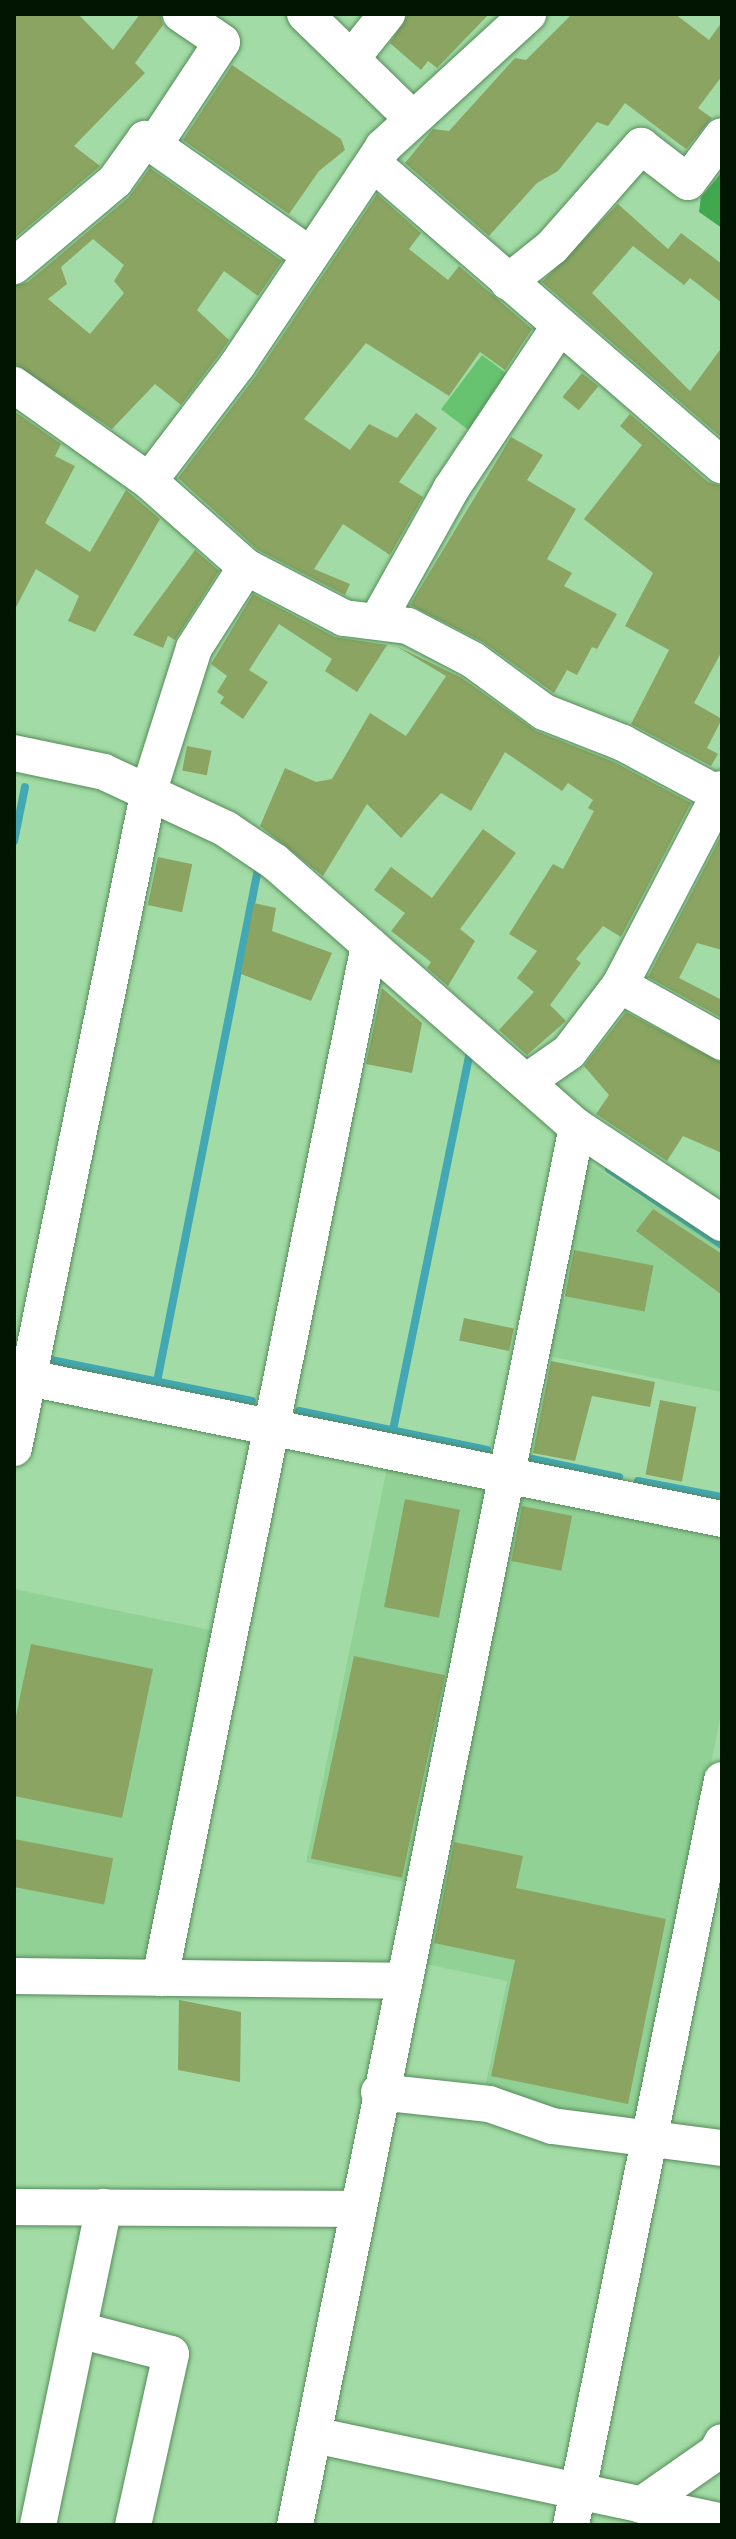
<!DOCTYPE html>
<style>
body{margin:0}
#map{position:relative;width:736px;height:2539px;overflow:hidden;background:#a2dba5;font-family:"IBM Plex Sans",sans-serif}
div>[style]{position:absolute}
.built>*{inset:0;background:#92d196}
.green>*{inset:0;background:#67c370;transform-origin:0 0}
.forest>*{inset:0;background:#42a850}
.stream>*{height:8px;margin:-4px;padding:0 4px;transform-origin:4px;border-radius:4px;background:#41a8b4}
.building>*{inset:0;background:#8ba462;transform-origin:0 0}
.roads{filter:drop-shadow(0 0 2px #558b59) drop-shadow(0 0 2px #558b59)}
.minor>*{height:36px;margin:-18px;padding:0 18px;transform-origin:18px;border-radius:18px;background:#fff}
span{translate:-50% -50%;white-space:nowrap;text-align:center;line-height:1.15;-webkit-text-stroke:6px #a2dba5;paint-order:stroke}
.frame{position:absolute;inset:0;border:16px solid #021503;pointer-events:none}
</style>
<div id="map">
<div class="built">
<i style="clip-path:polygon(583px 1160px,722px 1248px,722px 1392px,543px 1355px)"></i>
<i style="clip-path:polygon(387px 1468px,482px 1486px,487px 1497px,410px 1883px,306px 1862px)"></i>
<i style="clip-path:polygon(525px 1495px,722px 1534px,722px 1708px,642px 2116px,629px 2124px,560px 2113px,485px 2089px,507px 1981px,420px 1963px,514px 1501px)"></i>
<i style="clip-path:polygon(14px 1589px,215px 1631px,150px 1956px,141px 1964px,14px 1965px)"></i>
</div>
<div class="green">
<i style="left:482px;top:355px;width:39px;height:68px;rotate:37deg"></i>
</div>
<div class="forest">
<i style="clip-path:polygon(722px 172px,722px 228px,699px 212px,701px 197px)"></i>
</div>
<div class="stream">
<i style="left:14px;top:841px;width:55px;rotate:-78.5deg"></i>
<i style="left:609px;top:1169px;width:136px;rotate:33.9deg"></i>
<i style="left:51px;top:1360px;width:205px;rotate:11.5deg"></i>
<i style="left:157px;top:1382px;width:523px;rotate:-78.86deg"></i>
<i style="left:299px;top:1411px;width:192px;rotate:11.7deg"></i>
<i style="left:393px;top:1430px;width:383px;rotate:-78.5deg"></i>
<i style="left:532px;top:1459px;width:89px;rotate:11.7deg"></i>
<i style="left:638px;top:1481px;width:86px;rotate:10.8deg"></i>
</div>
<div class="building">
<i style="clip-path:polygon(14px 14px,78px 14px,113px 50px,140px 14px,160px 14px,163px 25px,135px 63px,145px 73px,74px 146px,100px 166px,16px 237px)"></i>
<i style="clip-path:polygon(408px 14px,489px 14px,437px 68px,428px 61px,421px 70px,390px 43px)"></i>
<i style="clip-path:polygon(572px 14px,675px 14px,709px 40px,722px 22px,722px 76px,698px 108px,712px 118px,686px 149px,625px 103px,608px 126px,597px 122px,558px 171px,537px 183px,489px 236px,405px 163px,433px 129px,449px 131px,515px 58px,526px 60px)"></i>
<i style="clip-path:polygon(232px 65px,341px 139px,345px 150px,319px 171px,289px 214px,183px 140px)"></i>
<i style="clip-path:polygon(evenodd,150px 168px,282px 261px,258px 296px,224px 271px,197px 310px,229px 340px,221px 352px,181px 405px,155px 384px,112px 429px,14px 364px,14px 286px,28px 282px,129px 197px,150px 168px,93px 239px,124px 265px,114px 281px,124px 293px,90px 334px,48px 299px,67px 284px,61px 267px,93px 239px)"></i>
<i style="clip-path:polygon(377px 194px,421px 233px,409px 249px,448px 280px,459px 266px,532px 329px,505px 370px,480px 352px,449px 396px,366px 343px,304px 419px,350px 450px,369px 424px,397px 438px,416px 413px,437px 428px,399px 482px,423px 497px,390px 555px,343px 524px,314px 569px,350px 584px,345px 595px,258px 550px,178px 478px,255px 377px)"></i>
<i style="clip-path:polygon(618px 204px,668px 249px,681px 233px,722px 264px,722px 303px,690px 278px,684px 285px,633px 246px,592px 293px,690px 391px,722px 347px,722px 438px,542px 282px)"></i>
<i style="left:582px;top:373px;width:21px;height:31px;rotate:39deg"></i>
<i style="clip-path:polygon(14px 411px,61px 444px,55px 456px,75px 466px,45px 523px,90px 552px,126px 490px,160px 519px,95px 632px,68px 621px,79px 596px,36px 569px,14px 611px)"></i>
<i style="clip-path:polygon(630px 414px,708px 482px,722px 486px,722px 651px,694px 703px,722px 719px,707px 748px,718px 754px,711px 766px,631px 724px,669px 650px,625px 626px,653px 573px,584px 519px,642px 445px,620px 426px)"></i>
<i style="clip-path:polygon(511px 437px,543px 455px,527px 480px,576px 509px,547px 559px,572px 573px,564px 586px,617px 614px,597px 649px,592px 647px,577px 675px,567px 670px,554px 693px,483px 642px,410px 605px)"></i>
<i style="clip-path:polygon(195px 550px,219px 571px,175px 640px,168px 636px,163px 648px,133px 635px)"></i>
<i style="clip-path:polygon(253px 594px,335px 637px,387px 645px,357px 692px,325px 671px,332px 659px,279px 624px,249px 670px,268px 682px,243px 719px,220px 703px,224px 697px,217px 692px,227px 676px,211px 664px)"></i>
<i style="clip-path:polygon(396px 646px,462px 678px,536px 731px,614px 762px,691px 803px,621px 937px,603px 926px,576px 959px,581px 963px,550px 1005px,566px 1021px,527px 1055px,499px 1030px,534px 992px,517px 978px,537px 951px,509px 934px,553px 864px,563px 869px,594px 811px,588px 808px,593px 800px,568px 783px,562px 791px,505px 752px,471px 811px,441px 793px,401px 838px,367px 804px,323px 876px,260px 826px,285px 768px,316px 782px,332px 779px,370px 713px,406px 736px,446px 676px)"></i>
<i style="left:187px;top:746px;width:25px;height:25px;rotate:11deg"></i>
<i style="clip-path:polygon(483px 829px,516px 853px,460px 929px,475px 941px,448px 986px,427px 968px,431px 962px,391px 931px,405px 913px,374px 890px,391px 867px,432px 898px)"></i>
<i style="clip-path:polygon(722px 834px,722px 950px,697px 943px,679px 978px,722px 1000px,722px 1018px,648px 977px)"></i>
<i style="left:158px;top:857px;width:35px;height:49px;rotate:12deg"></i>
<i style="clip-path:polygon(254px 903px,276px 908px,272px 931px,332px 953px,311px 1001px,241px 974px)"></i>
<i style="clip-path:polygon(382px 988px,422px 1023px,412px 1073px,366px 1064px)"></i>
<i style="clip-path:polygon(626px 1012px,722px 1063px,722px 1153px,683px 1136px,667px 1161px,596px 1114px,609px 1095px,584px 1066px)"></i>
<i style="clip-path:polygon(653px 1209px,722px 1254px,722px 1295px,636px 1231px)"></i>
<i style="left:574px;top:1250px;width:81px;height:47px;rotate:11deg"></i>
<i style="left:464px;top:1318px;width:51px;height:23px;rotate:12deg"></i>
<i style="clip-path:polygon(551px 1361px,655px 1382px,650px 1407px,592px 1396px,575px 1461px,533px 1453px)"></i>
<i style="left:660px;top:1400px;width:37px;height:76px;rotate:11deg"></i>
<i style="left:405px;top:1499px;width:56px;height:110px;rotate:11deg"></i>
<i style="left:522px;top:1506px;width:51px;height:56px;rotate:11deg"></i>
<i style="clip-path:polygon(31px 1644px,153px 1669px,122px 1818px,14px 1796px,14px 1726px)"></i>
<i style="left:354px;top:1656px;width:93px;height:207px;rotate:12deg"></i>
<i style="left:14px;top:1839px;width:101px;height:47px;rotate:11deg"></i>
<i style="clip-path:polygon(454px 1842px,523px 1856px,516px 1888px,666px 1919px,628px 2104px,491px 2076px,515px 1960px,434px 1943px)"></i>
<i style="clip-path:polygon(179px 2000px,241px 2012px,240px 2082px,178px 2070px)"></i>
</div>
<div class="roads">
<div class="minor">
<i style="left:305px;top:14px;width:146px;rotate:44.2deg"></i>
<i style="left:351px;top:59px;width:58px;rotate:-51.3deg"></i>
<i style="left:154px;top:145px;width:123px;rotate:-56.6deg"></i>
<i style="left:222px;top:42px;width:50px;rotate:-145.7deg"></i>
<i style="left:375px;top:165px;width:459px;rotate:40.9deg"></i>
<i style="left:14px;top:266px;width:132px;rotate:-40.1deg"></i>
<i style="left:115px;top:181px;width:52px;rotate:-54.5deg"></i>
<i style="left:145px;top:139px;width:202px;rotate:35.1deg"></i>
<i style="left:508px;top:282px;width:56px;rotate:-38.5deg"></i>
<i style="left:552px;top:247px;width:135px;rotate:-48.6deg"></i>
<i style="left:641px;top:146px;width:59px;rotate:37.5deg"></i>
<i style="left:688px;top:182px;width:57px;rotate:-53.5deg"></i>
<i style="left:14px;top:385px;width:166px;rotate:35.4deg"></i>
<i style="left:149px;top:481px;width:130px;rotate:41.6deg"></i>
<i style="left:246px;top:567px;width:110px;rotate:27.5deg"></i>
<i style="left:344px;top:618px;width:64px;rotate:7.1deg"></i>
<i style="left:408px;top:626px;width:73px;rotate:27.6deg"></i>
<i style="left:473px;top:660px;width:88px;rotate:36.2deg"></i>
<i style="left:544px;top:712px;width:85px;rotate:21.4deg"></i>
<i style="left:623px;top:743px;width:112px;rotate:28.2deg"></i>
<i style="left:149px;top:481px;width:147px;rotate:-52.7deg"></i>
<i style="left:238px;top:364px;width:261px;rotate:-56.2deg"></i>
<i style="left:383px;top:147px;width:197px;rotate:-42.5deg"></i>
<i style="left:379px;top:618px;width:148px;rotate:-60.8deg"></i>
<i style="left:451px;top:489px;width:195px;rotate:-56.3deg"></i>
<i style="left:14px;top:753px;width:92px;rotate:11.9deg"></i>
<i style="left:104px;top:772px;width:135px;rotate:25deg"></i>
<i style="left:226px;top:829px;width:59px;rotate:34deg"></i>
<i style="left:275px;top:862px;width:402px;rotate:41.3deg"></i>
<i style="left:577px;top:1127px;width:174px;rotate:33.5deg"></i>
<i style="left:620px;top:985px;width:117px;rotate:29.2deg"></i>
<i style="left:526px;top:1082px;width:52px;rotate:-34.9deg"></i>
<i style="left:569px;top:1052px;width:84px;rotate:-52.7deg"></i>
<i style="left:620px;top:985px;width:221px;rotate:-62.5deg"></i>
<i style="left:14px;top:1375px;width:722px;rotate:11.5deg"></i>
<i style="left:14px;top:1448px;width:672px;rotate:-78.41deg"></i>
<i style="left:149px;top:790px;width:149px;rotate:-72.4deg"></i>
<i style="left:194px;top:648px;width:96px;rotate:-57.3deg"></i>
<i style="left:14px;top:1976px;width:388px;rotate:0.7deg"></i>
<i style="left:160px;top:1978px;width:1054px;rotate:-78.56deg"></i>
<i style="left:379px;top:2092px;width:111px;rotate:6.2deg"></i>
<i style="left:489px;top:2104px;width:67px;rotate:19.2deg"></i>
<i style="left:552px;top:2126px;width:171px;rotate:7.4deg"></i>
<i style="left:14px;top:2207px;width:341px;rotate:0.3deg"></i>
<i style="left:79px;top:2330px;width:95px;rotate:14.6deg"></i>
<i style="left:171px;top:2354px;width:175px;rotate:102.5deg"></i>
<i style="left:314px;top:2435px;width:417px;rotate:12deg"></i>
<i style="left:641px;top:2505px;width:93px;rotate:-34.9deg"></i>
<i style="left:717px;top:2452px;width:11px;rotate:-63deg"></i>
<i style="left:38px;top:2525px;width:325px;rotate:-78.3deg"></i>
<i style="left:295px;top:2525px;width:1426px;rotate:-78.6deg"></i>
<i style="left:571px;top:2525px;width:760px;rotate:-78.54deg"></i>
</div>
</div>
<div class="frame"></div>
</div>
